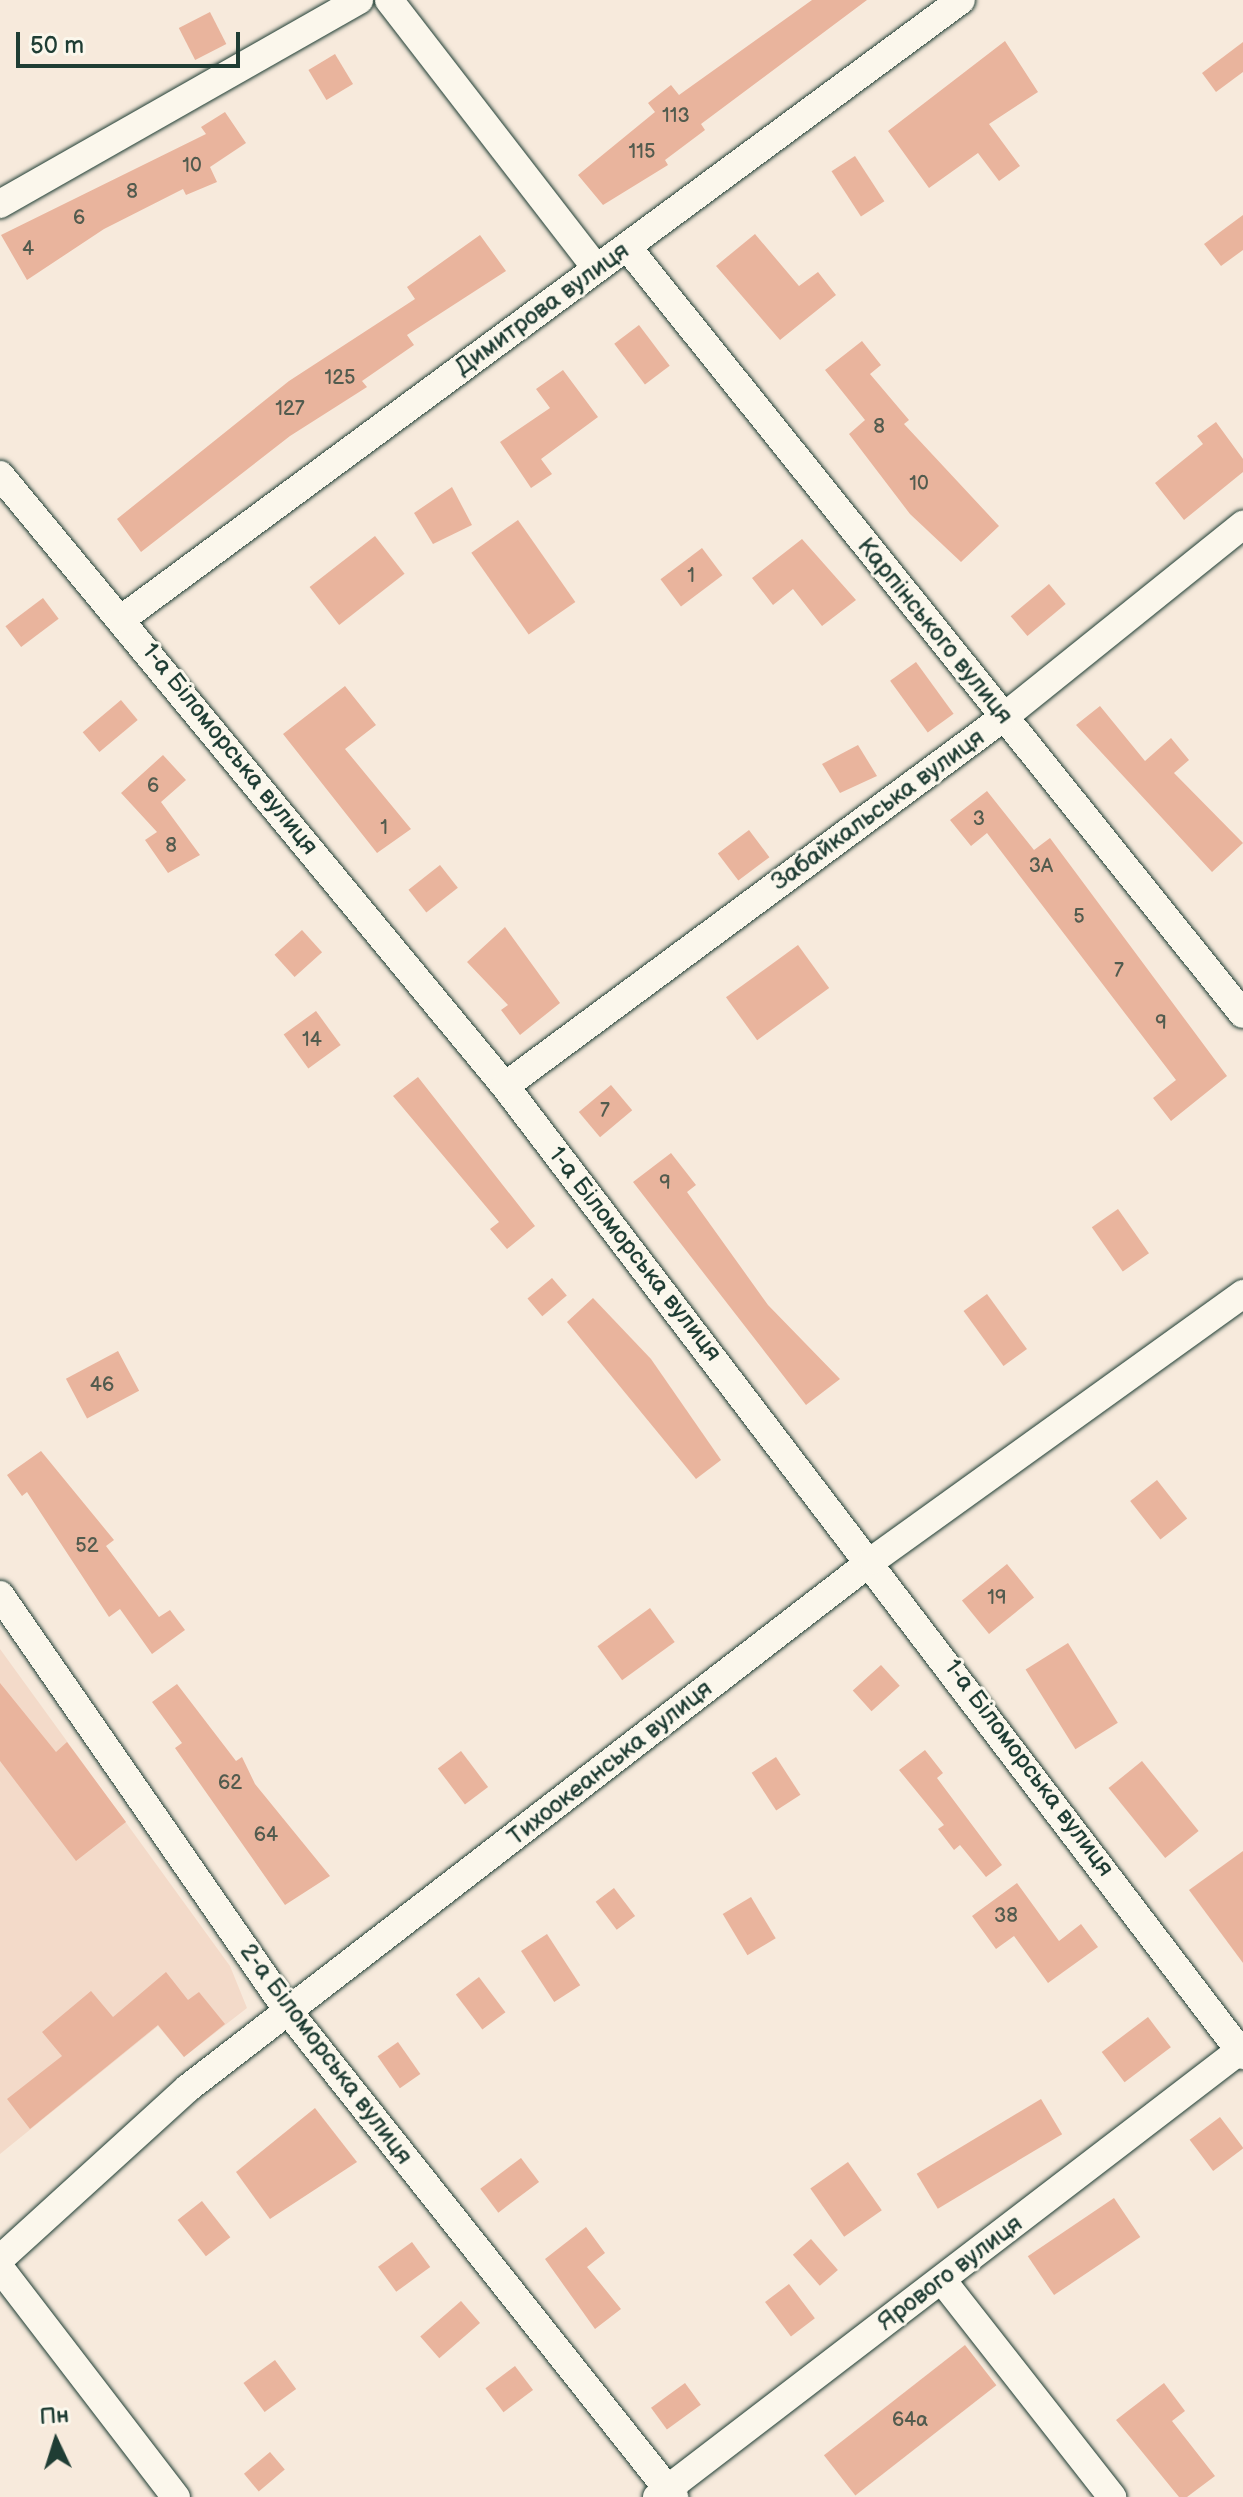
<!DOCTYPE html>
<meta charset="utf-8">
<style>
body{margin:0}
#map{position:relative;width:1243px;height:2497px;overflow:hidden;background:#f7eadc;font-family:"Balsamiq Sans",sans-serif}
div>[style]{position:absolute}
.built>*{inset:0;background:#f3dac9}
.building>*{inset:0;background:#e9b49d;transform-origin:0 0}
.roads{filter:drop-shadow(0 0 2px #1f3d34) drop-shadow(0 0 2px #1f3d34)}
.street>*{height:28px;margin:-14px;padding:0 14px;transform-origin:14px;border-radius:14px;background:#fbf7ec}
span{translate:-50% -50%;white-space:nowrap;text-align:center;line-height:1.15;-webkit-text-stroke:6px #fbf7ec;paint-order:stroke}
.number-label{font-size:20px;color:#525b4e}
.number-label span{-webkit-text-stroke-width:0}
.street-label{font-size:24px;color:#1f3d34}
.north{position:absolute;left:16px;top:2401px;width:80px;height:80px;-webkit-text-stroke:6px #fbf7ec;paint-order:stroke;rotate:356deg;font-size:22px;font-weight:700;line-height:32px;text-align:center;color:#1f3d34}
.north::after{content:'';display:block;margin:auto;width:28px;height:36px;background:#1f3d34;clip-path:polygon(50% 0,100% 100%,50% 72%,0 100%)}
.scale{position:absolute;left:16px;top:32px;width:224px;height:36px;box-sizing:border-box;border:4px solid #1f3d34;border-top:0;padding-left:10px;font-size:24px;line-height:28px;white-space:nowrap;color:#1f3d34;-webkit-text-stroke:6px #fbf7ec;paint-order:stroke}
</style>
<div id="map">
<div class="built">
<i style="clip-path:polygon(0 1649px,230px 1966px,247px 2008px,184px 2057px,158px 2026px,0 2154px)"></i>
</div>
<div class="building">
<i style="clip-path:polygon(812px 0,867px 0,701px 124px,705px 130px,665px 160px,668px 165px,603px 205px,578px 175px,655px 112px,648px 103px,671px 85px,679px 95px)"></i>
<i style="left:210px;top:12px;width:36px;height:35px;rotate:63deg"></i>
<i style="clip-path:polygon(1005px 41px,1038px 92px,989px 124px,1020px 166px,999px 181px,978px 153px,929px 188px,888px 131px)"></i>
<i style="clip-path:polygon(1243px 42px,1243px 72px,1216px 92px,1202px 73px)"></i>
<i style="left:335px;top:54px;width:35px;height:31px;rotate:59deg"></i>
<i style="clip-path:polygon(225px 112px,246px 143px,210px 167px,217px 182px,186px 195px,183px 189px,104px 229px,27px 280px,1px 235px,206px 134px,201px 127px)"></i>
<i style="left:855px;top:156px;width:54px;height:28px;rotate:57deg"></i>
<i style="clip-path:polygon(1243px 215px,1243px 250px,1221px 266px,1204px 244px)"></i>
<i style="clip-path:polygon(755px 234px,799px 286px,818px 272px,836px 295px,780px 340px,716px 266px)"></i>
<i style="clip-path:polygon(480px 235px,506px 271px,407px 335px,414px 345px,362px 381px,367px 387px,290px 436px,141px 552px,117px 519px,289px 381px,415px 299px,407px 287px)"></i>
<i style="left:639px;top:325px;width:51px;height:31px;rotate:53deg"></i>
<i style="clip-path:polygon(862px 341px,881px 365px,870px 374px,909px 420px,904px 424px,999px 526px,961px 562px,910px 514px,849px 434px,865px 420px,825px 370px)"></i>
<i style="clip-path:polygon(563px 370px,598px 417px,541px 459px,552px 474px,531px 488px,500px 442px,550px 408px,536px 389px)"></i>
<i style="clip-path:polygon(1216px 422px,1243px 459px,1243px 472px,1184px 520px,1155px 483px,1203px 444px,1197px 436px)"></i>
<i style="clip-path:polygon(452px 487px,472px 525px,433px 544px,414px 513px)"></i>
<i style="left:518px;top:520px;width:100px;height:57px;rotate:55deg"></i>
<i style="left:375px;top:536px;width:48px;height:83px;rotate:52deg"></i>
<i style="clip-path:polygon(802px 539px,856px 600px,822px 626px,793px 589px,773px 605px,752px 578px)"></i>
<i style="left:702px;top:548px;width:34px;height:52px;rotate:53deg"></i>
<i style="left:1049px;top:584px;width:26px;height:50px;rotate:50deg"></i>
<i style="left:43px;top:598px;width:26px;height:47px;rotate:53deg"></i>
<i style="left:916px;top:662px;width:64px;height:32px;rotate:54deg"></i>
<i style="clip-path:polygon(345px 686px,376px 725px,345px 749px,411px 829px,377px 853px,283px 734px)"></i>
<i style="left:121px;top:700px;width:26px;height:50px;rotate:50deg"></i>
<i style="clip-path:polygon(1100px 706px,1145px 761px,1171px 738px,1189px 760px,1174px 773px,1243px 843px,1212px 872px,1076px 725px)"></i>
<i style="clip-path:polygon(858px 745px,877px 776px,840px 793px,822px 764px)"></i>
<i style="clip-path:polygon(163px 755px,186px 780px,161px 802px,200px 855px,168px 873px,145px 840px,157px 832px,121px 793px)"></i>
<i style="clip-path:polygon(987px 791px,1034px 850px,1050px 838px,1227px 1076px,1171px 1121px,1153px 1098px,1176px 1080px,987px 833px,971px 846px,950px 820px)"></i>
<i style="left:749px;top:830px;width:34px;height:39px;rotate:53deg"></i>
<i style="left:440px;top:865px;width:29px;height:40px;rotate:52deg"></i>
<i style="clip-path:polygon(505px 927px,560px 1003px,520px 1035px,501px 1010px,508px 1005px,467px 962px)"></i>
<i style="left:302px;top:930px;width:30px;height:37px;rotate:48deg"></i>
<i style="left:798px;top:945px;width:53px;height:89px;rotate:54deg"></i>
<i style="left:316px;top:1011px;width:42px;height:40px;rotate:54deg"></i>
<i style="clip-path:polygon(418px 1077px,535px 1226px,507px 1249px,490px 1229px,499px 1222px,393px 1096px)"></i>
<i style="left:611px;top:1085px;width:33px;height:42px;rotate:50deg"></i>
<i style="clip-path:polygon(671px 1153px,696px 1185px,687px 1192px,768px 1305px,840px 1379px,806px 1405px,633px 1182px)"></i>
<i style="left:1118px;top:1209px;width:54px;height:32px;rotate:55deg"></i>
<i style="left:552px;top:1278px;width:23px;height:32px;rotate:50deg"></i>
<i style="left:987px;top:1294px;width:68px;height:29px;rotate:54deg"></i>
<i style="clip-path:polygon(593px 1298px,651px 1359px,721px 1460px,696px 1479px,567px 1322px)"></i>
<i style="left:118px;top:1351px;width:45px;height:59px;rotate:62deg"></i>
<i style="clip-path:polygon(41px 1451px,114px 1540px,106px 1546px,159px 1617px,170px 1610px,185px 1630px,152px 1654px,120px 1609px,109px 1617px,27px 1492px,22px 1496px,7px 1475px)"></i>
<i style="left:1157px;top:1480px;width:49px;height:34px;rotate:52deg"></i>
<i style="left:1007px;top:1564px;width:43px;height:58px;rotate:51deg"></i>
<i style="left:650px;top:1608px;width:42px;height:65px;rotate:54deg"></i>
<i style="left:1068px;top:1643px;width:94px;height:50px;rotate:58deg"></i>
<i style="left:881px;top:1665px;width:28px;height:38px;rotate:48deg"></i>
<i style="clip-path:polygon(0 1683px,56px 1752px,67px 1742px,126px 1822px,76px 1861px,0 1761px)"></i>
<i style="clip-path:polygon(177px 1684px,236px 1761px,242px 1757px,255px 1784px,330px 1876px,285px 1905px,175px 1748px,182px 1743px,152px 1702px)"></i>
<i style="clip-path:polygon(925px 1750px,943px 1773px,937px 1778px,1002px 1865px,986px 1877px,960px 1845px,954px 1850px,938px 1829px,944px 1825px,899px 1770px)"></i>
<i style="left:461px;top:1751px;width:45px;height:29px;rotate:53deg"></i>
<i style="left:776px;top:1757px;width:45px;height:29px;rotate:57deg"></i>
<i style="left:1142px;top:1761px;width:90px;height:43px;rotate:51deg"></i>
<i style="clip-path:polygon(1243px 1851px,1243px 1963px,1189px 1890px)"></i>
<i style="clip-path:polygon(1017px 1883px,1059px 1941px,1081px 1924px,1098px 1947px,1048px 1983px,1014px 1936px,996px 1949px,972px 1916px)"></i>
<i style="left:614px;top:1888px;width:35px;height:23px;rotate:53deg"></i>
<i style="left:751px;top:1897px;width:48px;height:33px;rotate:59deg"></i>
<i style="left:547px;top:1934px;width:61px;height:31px;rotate:57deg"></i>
<i style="clip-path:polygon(166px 1972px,188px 2000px,199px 1992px,225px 2024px,184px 2057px,158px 2025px,30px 2129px,7px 2099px,62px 2056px,42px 2032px,91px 1991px,113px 2017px)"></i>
<i style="left:479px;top:1977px;width:44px;height:29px;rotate:53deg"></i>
<i style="left:1148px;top:2017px;width:38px;height:58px;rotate:53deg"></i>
<i style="left:398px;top:2042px;width:39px;height:25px;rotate:55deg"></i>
<i style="left:1041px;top:2099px;width:41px;height:145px;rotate:59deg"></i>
<i style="clip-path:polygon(315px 2108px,357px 2162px,270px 2219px,236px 2172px)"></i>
<i style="left:1220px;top:2117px;width:39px;height:38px;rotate:53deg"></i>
<i style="left:521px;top:2158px;width:30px;height:51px;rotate:53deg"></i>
<i style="left:848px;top:2162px;width:59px;height:46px;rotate:55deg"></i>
<i style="left:1114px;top:2198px;width:47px;height:104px;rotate:56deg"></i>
<i style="left:202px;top:2201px;width:46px;height:31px;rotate:52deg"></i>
<i style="clip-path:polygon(586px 2227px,605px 2253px,587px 2267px,621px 2309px,595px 2329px,545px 2259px)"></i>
<i style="left:811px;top:2239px;width:41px;height:24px;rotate:49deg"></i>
<i style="left:412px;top:2242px;width:31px;height:42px;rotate:54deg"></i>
<i style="left:789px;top:2284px;width:43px;height:30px;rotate:53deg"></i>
<i style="left:461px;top:2301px;width:29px;height:54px;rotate:49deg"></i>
<i style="left:965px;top:2345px;width:51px;height:179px;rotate:52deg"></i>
<i style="left:275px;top:2360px;width:36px;height:39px;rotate:54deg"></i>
<i style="left:515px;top:2366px;width:30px;height:37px;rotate:53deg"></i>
<i style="left:685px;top:2383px;width:27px;height:42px;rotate:54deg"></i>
<i style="clip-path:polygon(1164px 2383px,1185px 2411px,1172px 2421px,1215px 2476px,1187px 2497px,1179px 2497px,1116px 2420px)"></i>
<i style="left:270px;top:2452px;width:23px;height:34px;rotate:50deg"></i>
</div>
<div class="roads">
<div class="street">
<i style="left:389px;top:0;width:337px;rotate:52.3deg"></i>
<i style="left:0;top:204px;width:413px;rotate:-29.6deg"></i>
<i style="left:628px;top:248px;width:982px;rotate:51.24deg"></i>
<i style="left:0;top:475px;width:793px;rotate:50.43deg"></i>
<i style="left:505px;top:1086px;width:1218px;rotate:52.71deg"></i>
<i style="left:123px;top:618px;width:1041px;rotate:-36.41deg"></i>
<i style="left:505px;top:1086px;width:621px;rotate:-36.48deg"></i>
<i style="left:1004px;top:717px;width:307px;rotate:-38.8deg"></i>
<i style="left:0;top:1595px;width:506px;rotate:55.3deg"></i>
<i style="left:288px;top:2011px;width:621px;rotate:51.54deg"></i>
<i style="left:0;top:2259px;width:254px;rotate:-42.3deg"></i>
<i style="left:188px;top:2088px;width:865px;rotate:-37.63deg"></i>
<i style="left:873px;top:1560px;width:456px;rotate:-35.7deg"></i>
<i style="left:0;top:2268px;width:289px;rotate:52.5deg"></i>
<i style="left:942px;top:2280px;width:276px;rotate:51.9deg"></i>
<i style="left:657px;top:2497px;width:738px;rotate:-37.46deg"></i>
</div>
</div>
<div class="number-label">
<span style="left:676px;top:116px">113</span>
<span style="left:642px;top:152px">115</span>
<span style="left:192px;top:166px">10</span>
<span style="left:132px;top:192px">8</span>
<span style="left:79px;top:218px">6</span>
<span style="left:28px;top:249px">4</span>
<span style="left:340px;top:378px">125</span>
<span style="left:290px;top:409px">127</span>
<span style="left:879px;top:427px">8</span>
<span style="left:919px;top:484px">10</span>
<span style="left:691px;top:576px">1</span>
<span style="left:153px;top:786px">6</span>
<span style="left:979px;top:819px">3</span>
<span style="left:384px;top:828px">1</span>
<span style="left:171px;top:846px">8</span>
<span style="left:1041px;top:866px">3А</span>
<span style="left:1079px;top:917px">5</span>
<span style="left:1119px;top:971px">7</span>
<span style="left:1161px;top:1023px">9</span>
<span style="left:312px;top:1040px">14</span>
<span style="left:605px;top:1111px">7</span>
<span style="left:665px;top:1183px">9</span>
<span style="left:102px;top:1385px">46</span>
<span style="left:87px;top:1546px">52</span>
<span style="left:997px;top:1598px">19</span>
<span style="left:230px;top:1783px">62</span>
<span style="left:266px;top:1835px">64</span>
<span style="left:1006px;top:1916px">38</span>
<span style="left:910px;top:2420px">64а</span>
</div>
<div class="street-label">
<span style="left:542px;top:309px;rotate:-36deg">Димитрова вулиця</span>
<span style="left:935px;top:631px;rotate:51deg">Карпінського вулиця</span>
<span style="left:230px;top:749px;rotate:51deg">1-а Біломорська вулиця</span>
<span style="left:878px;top:810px;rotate:-36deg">Забайкальська вулиця</span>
<span style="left:635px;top:1254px;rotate:52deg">1-а Біломорська вулиця</span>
<span style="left:610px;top:1763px;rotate:-38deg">Тихоокеанська вулиця</span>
<span style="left:1029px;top:1768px;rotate:53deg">1-а Біломорська вулиця</span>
<span style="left:326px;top:2054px;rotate:53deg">2-а Біломорська вулиця</span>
<span style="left:950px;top:2273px;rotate:-37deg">Ярового вулиця</span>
</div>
<div class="north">Пн</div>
<div class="scale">50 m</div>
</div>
